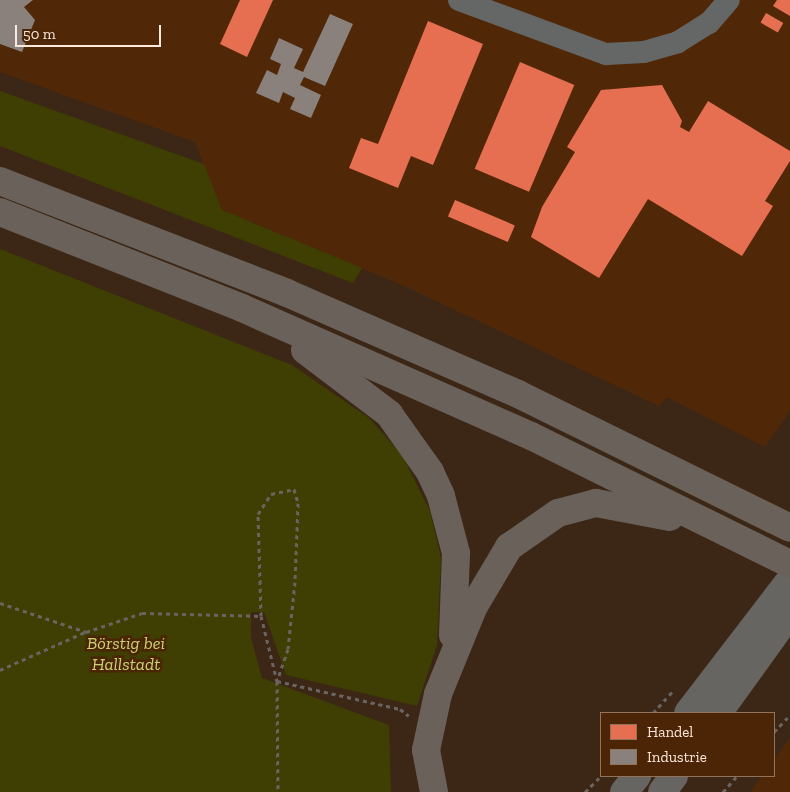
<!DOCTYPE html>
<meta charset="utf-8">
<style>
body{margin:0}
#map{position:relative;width:790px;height:792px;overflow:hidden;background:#3c2716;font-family:"Zilla Slab",serif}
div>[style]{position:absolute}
.built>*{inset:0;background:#512807}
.green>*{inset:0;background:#3f3e03}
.shops>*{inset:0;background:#e76f51;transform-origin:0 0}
.industry>*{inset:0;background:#8a817c}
.path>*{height:3px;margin-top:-1.5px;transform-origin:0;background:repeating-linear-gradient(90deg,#6a6460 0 4px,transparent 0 8px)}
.street>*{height:22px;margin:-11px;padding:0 11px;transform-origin:11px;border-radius:11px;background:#656766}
.primary>*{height:28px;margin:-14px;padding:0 14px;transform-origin:14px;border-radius:14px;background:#676562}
.highway>*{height:28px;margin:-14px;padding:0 14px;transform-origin:14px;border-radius:14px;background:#6a625a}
span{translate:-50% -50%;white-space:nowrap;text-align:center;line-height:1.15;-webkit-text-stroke:5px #4c2506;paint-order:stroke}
.park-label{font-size:18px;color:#c9d273;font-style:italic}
.legend{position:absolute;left:600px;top:712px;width:175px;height:65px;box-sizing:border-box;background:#4c2506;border:1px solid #92735c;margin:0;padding:6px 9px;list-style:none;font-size:15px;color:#fce8dd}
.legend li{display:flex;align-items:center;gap:10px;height:25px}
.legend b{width:25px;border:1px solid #92735c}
.scale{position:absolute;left:15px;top:25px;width:146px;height:22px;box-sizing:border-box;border:2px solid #fce8dd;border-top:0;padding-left:6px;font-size:15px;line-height:18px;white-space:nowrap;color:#fce8dd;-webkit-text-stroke:4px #4c2506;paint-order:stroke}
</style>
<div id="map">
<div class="built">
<i style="clip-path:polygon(0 0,790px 0,790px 411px,765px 447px,667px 397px,659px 406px,404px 286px,222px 210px,195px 142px,0 72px)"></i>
<i style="clip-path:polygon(790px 738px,790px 792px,750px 792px,762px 776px,774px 776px,774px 760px)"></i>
</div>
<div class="green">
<i style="clip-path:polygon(0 91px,204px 164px,222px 210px,362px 268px,353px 283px,0 146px)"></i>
<i style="clip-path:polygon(0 249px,292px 365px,369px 418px,402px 455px,430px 511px,441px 558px,437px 645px,417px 706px,286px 675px,264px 612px,251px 612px,251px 638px,262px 678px,389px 725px,391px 792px,0 792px)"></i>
</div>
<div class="shops">
<i style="clip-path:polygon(240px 0,273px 0,247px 57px,220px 44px)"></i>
<i style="clip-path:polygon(777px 0,790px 0,790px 16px,773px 6px)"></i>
<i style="left:766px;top:13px;width:20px;height:11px;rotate:30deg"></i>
<i style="clip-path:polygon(428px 21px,483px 44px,433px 165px,411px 156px,398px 188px,349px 168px,361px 138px,378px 144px)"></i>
<i style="left:520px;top:62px;width:59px;height:116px;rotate:23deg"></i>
<i style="clip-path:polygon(662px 85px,682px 121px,680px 127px,689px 132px,708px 101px,790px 151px,790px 161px,765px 201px,773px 206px,742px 256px,648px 199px,599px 278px,531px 237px,542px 207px,575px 152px,567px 147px,601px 90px)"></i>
<i style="left:455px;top:200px;width:65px;height:18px;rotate:23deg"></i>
</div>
<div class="industry">
<i style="clip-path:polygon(0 0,33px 0,24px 7px,35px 20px,22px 52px,0 44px)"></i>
<i style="clip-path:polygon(330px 14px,353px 24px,325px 86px,304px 77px,300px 85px,321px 95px,311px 118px,290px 109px,295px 98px,283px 92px,279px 103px,256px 93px,267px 70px,277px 75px,281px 64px,270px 59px,279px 38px,303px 49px,294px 68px,303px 72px)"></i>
</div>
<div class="path">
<i style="left:0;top:603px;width:91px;rotate:18.6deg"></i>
<i style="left:86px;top:632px;width:59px;rotate:-18.7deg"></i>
<i style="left:142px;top:613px;width:119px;rotate:1.4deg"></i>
<i style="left:261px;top:616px;width:102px;rotate:-91.7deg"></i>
<i style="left:258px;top:514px;width:24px;rotate:-57deg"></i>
<i style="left:271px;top:494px;width:24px;rotate:-12deg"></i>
<i style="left:294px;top:489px;width:15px;rotate:74deg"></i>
<i style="left:298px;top:503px;width:79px;rotate:92.2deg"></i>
<i style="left:295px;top:582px;width:67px;rotate:96deg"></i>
<i style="left:288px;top:649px;width:34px;rotate:109deg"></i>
<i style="left:277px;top:681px;width:111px;rotate:89.5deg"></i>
<i style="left:261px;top:616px;width:67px;rotate:76.2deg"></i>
<i style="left:277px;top:681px;width:126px;rotate:12.8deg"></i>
<i style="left:400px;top:709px;width:11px;rotate:38deg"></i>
<i style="left:0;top:670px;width:93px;rotate:-24.1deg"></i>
<i style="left:653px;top:713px;width:31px;rotate:-48deg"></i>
<i style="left:774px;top:732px;width:23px;rotate:-47deg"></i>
<i style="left:585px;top:792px;width:23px;rotate:-45deg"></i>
<i style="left:723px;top:792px;width:21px;rotate:-49deg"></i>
</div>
<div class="street">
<i style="left:459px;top:0;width:157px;rotate:20.2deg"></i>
<i style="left:606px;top:54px;width:38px;rotate:-3deg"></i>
<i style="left:644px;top:52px;width:35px;rotate:-16deg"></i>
<i style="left:678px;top:42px;width:36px;rotate:-32deg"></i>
<i style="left:709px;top:23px;width:30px;rotate:-49deg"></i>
</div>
<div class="primary">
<i style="left:688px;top:713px;width:168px;rotate:-52.5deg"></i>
<i style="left:718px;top:713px;width:123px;rotate:-54.2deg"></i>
<i style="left:624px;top:792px;width:21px;rotate:-51deg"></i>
<i style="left:662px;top:792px;width:20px;rotate:-53deg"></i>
</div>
<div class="highway">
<i style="left:0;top:181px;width:308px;rotate:21.3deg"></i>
<i style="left:287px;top:293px;width:252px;rotate:23.6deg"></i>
<i style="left:518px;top:394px;width:303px;rotate:26.2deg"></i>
<i style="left:0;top:212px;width:260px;rotate:21.6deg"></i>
<i style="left:242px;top:308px;width:316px;rotate:23.9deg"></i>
<i style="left:531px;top:436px;width:289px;rotate:26.3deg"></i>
<i style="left:305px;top:350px;width:106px;rotate:37.3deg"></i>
<i style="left:389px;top:414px;width:71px;rotate:54.7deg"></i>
<i style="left:430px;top:472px;width:26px;rotate:65deg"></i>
<i style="left:441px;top:496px;width:59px;rotate:75.3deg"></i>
<i style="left:456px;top:553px;width:82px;rotate:92.1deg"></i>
<i style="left:434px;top:792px;width:43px;rotate:-100.8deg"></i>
<i style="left:426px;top:750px;width:57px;rotate:-77.9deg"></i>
<i style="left:438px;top:694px;width:95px;rotate:-67.8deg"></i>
<i style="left:474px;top:606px;width:69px;rotate:-59.3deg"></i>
<i style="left:509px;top:547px;width:60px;rotate:-34.8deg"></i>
<i style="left:558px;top:513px;width:39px;rotate:-15deg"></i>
<i style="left:596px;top:503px;width:75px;rotate:10.7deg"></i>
</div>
<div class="park-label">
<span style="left:126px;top:654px">Börstig bei<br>Hallstadt</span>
</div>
<ul class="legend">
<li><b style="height:14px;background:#e76f51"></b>Handel</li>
<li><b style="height:14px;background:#8a817c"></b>Industrie</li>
</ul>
<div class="scale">50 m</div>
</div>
